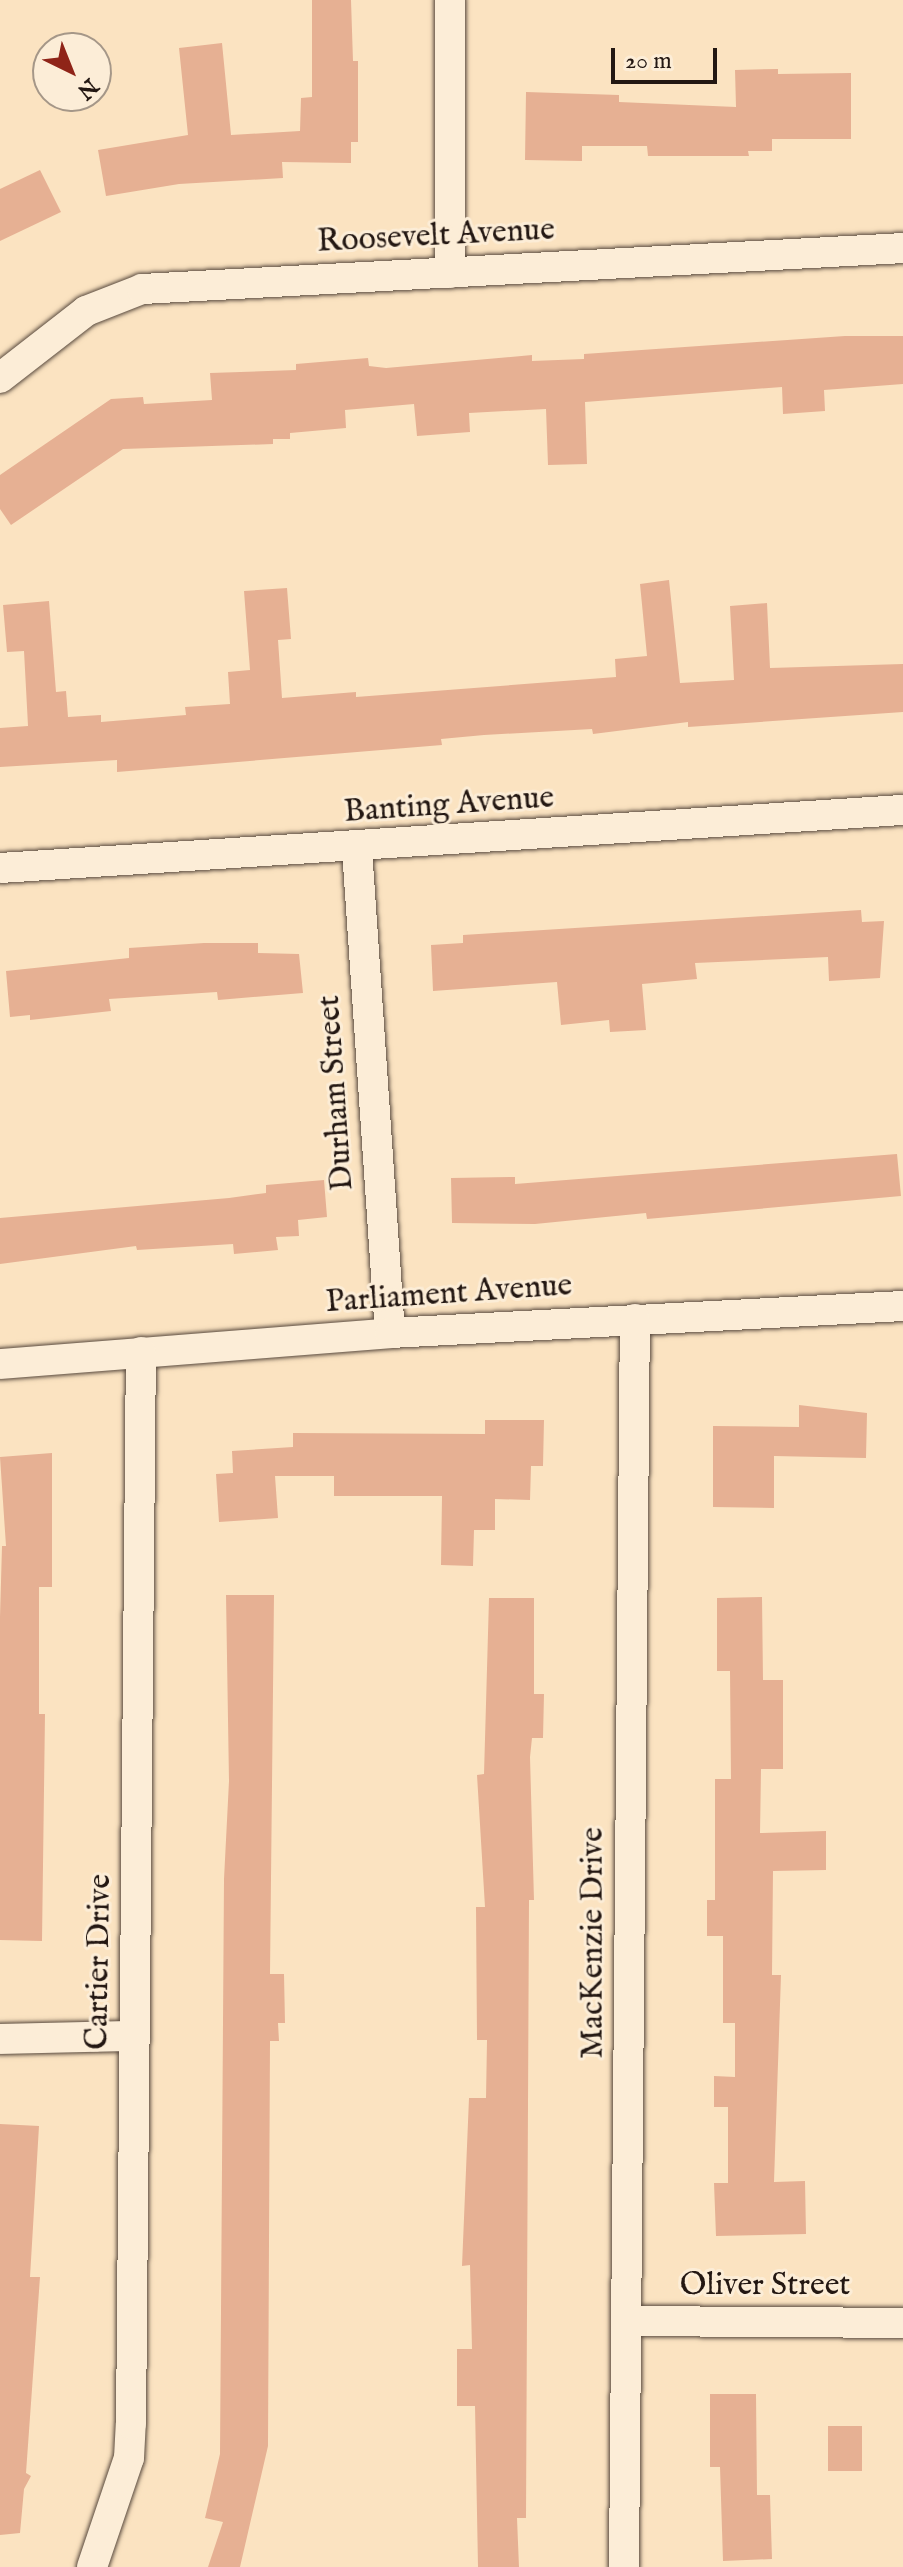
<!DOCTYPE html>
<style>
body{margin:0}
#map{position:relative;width:903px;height:2567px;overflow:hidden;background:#fbe3c1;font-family:"IM FELL English",serif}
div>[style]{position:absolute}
.building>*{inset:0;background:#e6b093;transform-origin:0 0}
.roads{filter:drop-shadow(0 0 2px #594a3e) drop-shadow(0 0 2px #594a3e)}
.street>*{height:30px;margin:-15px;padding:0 15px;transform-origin:15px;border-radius:15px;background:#fcedd7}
span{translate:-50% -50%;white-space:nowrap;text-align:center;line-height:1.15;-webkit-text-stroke:6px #fcedd7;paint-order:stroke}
.street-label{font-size:32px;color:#231712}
.north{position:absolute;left:32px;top:32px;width:80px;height:80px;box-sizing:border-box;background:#fcedd7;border:2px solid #a59788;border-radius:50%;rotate:137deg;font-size:22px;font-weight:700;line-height:32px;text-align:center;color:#231712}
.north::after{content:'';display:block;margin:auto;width:28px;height:36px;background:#8f2418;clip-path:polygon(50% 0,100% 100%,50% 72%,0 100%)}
.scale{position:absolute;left:611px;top:48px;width:106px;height:36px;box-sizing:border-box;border:4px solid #231712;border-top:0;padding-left:10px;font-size:24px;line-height:28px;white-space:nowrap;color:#231712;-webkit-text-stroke:6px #fcedd7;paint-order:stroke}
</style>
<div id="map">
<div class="building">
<i style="clip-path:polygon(312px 0,351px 0,353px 61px,358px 61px,358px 142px,351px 142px,351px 163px,282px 162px,283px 178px,179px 184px,106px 196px,98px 150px,188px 135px,179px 48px,222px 43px,231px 135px,300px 131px,301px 98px,312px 97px)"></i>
<i style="clip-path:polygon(778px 69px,778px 74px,851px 73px,851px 139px,772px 139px,772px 151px,748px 151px,749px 156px,648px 156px,647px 146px,582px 146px,582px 161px,525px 160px,526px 92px,619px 95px,619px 102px,736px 107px,735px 70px)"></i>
<i style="clip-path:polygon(40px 170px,61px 212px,0 241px,0 189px)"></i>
<i style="clip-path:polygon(845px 336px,903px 336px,903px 384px,824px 390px,825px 411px,783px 414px,782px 387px,585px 402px,587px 464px,548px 465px,546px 409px,469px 413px,470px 432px,417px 436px,414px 404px,345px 410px,346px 428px,290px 433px,290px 439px,273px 439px,273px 444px,123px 449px,11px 525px,0 509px,0 475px,111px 399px,143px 397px,144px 404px,212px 400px,210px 373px,296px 370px,296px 364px,368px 358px,369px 366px,386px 368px,532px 355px,532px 361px,584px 359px,584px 354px)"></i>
<i style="clip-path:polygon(669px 580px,680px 683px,734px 680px,730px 606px,767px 603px,770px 668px,903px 664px,903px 712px,688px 727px,688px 722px,593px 734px,592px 729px,484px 735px,441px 739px,442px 745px,117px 772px,117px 760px,0 767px,0 728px,28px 726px,24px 651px,7px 652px,3px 605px,49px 601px,56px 692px,66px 691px,68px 717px,101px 715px,101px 722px,186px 715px,185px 707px,230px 704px,228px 672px,250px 670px,244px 591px,287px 588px,291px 639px,278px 640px,282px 698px,356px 692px,356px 697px,616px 677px,615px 659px,647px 656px,640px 584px)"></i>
<i style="clip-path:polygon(861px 910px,862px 922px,884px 921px,880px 978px,829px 981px,828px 957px,695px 963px,697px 979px,642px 984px,646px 1030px,610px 1032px,609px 1020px,561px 1025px,557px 982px,433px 991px,431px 945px,463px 943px,463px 935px)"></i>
<i style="clip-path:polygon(204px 943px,258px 943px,258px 953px,299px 954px,303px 993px,218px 1000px,217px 992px,109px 999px,111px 1011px,30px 1020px,30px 1015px,10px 1017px,6px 971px,129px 958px,129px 948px)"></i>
<i style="clip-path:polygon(897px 1154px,901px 1196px,647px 1219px,646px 1213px,535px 1224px,452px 1223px,451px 1178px,515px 1177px,515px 1184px)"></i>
<i style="clip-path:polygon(324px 1180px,327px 1217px,298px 1220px,299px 1236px,276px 1237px,278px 1250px,234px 1254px,233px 1244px,137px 1250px,136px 1246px,0 1264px,0 1218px,229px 1198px,266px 1193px,266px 1185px)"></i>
<i style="clip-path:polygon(799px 1405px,867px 1413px,866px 1458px,774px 1456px,774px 1508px,713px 1507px,713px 1426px,799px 1427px)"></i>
<i style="clip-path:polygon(485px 1420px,544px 1420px,543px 1466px,531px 1466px,530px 1500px,495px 1499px,495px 1530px,474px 1530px,473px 1566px,441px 1565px,442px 1496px,334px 1496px,334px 1476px,275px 1476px,278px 1518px,219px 1522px,216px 1474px,233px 1473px,232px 1451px,293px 1447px,293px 1433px,485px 1434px)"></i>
<i style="clip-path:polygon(52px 1453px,52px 1587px,39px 1587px,39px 1714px,45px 1714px,42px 1941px,0 1940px,0 1617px,2px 1546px,6px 1546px,0 1457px)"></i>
<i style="clip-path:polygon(226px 1595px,274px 1595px,270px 1974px,284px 1974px,285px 2023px,278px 2023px,279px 2041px,270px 2041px,268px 2446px,240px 2567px,208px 2567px,223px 2522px,205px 2518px,220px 2454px,224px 1879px,229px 1781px)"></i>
<i style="clip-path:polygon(762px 1597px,763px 1680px,783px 1680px,783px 1769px,761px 1769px,760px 1833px,826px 1831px,826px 1870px,773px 1871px,772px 1975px,781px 1975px,774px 2182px,805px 2181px,806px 2234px,716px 2236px,714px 2183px,728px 2183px,728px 2107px,714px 2107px,714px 2076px,735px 2077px,735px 2023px,723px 2023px,723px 1936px,707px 1936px,707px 1900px,715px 1900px,715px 1779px,731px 1779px,730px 1671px,717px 1671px,717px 1598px)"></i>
<i style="clip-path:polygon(489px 1598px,534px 1598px,534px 1694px,544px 1694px,543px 1738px,532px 1738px,530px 1757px,534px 1900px,529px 1900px,526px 2518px,517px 2518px,519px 2567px,478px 2567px,475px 2406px,457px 2406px,457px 2349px,472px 2349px,470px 2265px,462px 2266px,469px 2098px,486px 2098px,487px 2040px,477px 2040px,476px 1907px,485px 1907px,477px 1775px,484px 1774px)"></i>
<i style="clip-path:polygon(0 2124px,39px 2126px,30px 2277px,40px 2277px,26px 2473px,31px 2476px,24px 2489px,20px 2533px,0 2535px)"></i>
<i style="clip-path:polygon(710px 2394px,756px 2394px,757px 2495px,770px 2495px,772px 2559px,723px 2561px,720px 2467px,710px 2467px)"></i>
<i style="left:828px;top:2426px;width:34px;height:45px"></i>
</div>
<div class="roads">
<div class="street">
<i style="left:450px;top:273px;width:273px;rotate:-90deg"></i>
<i style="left:0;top:378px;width:109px;rotate:-37.9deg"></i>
<i style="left:86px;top:311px;width:60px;rotate:-21.4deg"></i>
<i style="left:142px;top:289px;width:762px;rotate:-3.08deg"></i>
<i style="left:357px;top:849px;width:485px;rotate:86.1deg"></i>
<i style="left:0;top:868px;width:905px;rotate:-3.68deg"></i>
<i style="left:0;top:1364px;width:391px;rotate:-4.5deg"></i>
<i style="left:390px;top:1333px;width:514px;rotate:-3.01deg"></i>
<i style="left:0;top:2039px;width:135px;rotate:-1.3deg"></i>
<i style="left:628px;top:2321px;width:275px;rotate:0.4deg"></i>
<i style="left:92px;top:2567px;width:115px;rotate:-71.3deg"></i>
<i style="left:129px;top:2458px;width:34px;rotate:-87deg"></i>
<i style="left:131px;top:2424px;width:1072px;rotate:-89.47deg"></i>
<i style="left:624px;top:2567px;width:1248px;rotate:-89.5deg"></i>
</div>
</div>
<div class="street-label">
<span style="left:436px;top:237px;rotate:-3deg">Roosevelt Avenue</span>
<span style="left:449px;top:806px;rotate:-4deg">Banting Avenue</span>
<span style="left:337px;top:1093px;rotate:-94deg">Durham Street</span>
<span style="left:449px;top:1295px;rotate:-4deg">Parliament Avenue</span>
<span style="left:594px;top:1943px;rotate:-90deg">MacKenzie Drive</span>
<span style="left:100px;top:1962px;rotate:-89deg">Cartier Drive</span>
<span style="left:765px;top:2286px">Oliver Street</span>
</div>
<div class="north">N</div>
<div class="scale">20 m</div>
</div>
